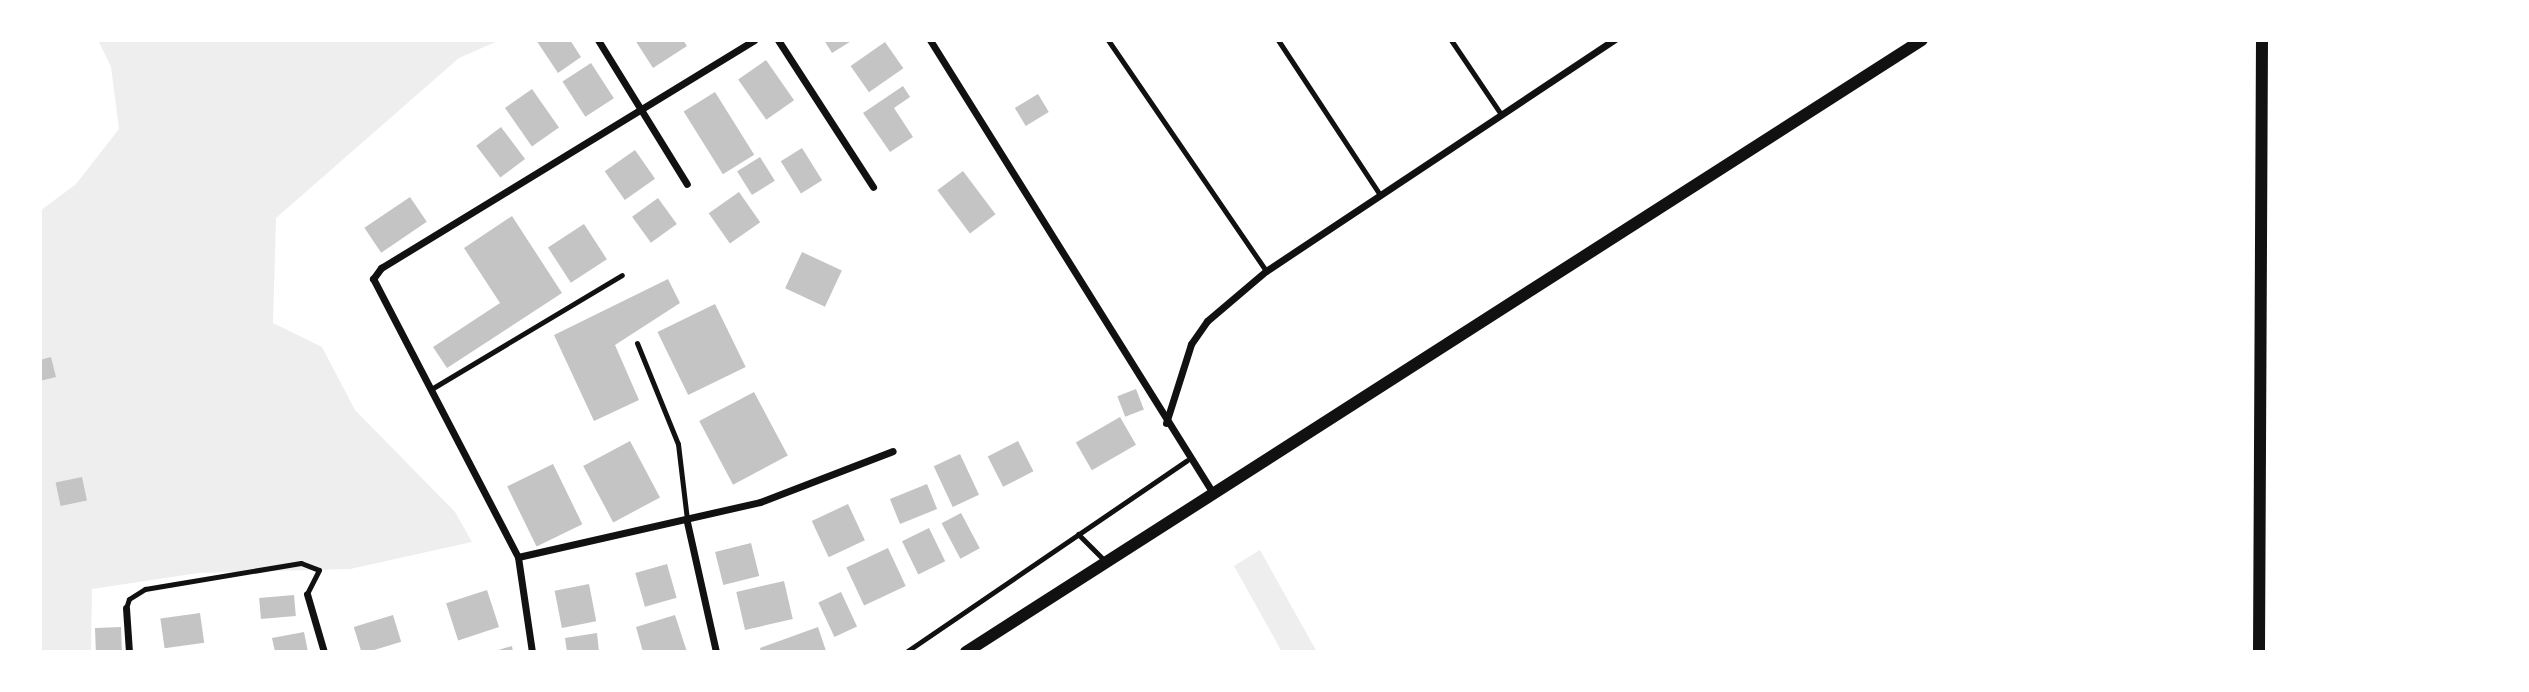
<!DOCTYPE html>
<style>
body{margin:0}
#map{position:relative;width:2529px;height:692px;overflow:hidden;background:#fff;font-family:Arial,sans-serif}
div>[style]{position:absolute}
.green>*{inset:0;background:#eee}
.building>*{inset:0;background:#c4c4c4;transform-origin:0 0}
.service>*{height:5px;margin:-2.5px;padding:0 2.5px;transform-origin:2.5px;border-radius:2.5px;background:#111}
.minor>*{height:7px;margin:-3.5px;padding:0 3.5px;transform-origin:3.5px;border-radius:3.5px;background:#111}
.tertiary>*{height:12px;margin:-6px;padding:0 6px;transform-origin:6px;border-radius:6px;background:#111}
span{translate:-50% -50%;white-space:nowrap;text-align:center;line-height:1.15;-webkit-text-stroke:5px #fff;paint-order:stroke}
.frame{position:absolute;inset:0;border:42px solid #fff;pointer-events:none}
</style>
<div id="map">
<div class="green">
<i style="clip-path:polygon(98px 40px,500px 40px,459px 58px,276px 218px,273px 323px,322px 347px,355px 410px,455px 512px,472px 542px,350px 569px,198px 573px,92px 589px,91px 652px,40px 652px,40px 211px,76px 184px,119px 129px,111px 67px)"></i>
<i style="clip-path:polygon(1260px 550px,1317px 652px,1282px 652px,1234px 566px)"></i>
</div>
<div class="building">
<i style="clip-path:polygon(536px 40px,570px 40px,581px 57px,558px 73px)"></i>
<i style="clip-path:polygon(635px 40px,683px 40px,687px 46px,653px 68px)"></i>
<i style="clip-path:polygon(824px 40px,853px 40px,832px 53px)"></i>
<i style="left:885px;top:42px;width:32px;height:42px;rotate:55deg"></i>
<i style="left:766px;top:60px;width:49px;height:34px;rotate:55deg"></i>
<i style="left:591px;top:63px;width:42px;height:34px;rotate:57deg"></i>
<i style="clip-path:polygon(903px 86px,910px 97px,894px 108px,913px 137px,890px 152px,863px 113px)"></i>
<i style="left:532px;top:89px;width:47px;height:33px;rotate:55deg"></i>
<i style="left:715px;top:92px;width:74px;height:37px;rotate:58deg"></i>
<i style="left:1038px;top:94px;width:21px;height:27px;rotate:59deg"></i>
<i style="left:501px;top:127px;width:40px;height:31px;rotate:53deg"></i>
<i style="left:802px;top:148px;width:38px;height:25px;rotate:58deg"></i>
<i style="left:635px;top:150px;width:35px;height:37px;rotate:55deg"></i>
<i style="left:760px;top:157px;width:28px;height:27px;rotate:58deg"></i>
<i style="left:963px;top:171px;width:54px;height:32px;rotate:53deg"></i>
<i style="left:739px;top:192px;width:37px;height:37px;rotate:55deg"></i>
<i style="left:410px;top:197px;width:30px;height:55px;rotate:56deg"></i>
<i style="left:658px;top:198px;width:32px;height:32px;rotate:54deg"></i>
<i style="clip-path:polygon(512px 216px,562px 293px,447px 368px,433px 347px,500px 303px,464px 248px)"></i>
<i style="left:584px;top:224px;width:42px;height:43px;rotate:57deg"></i>
<i style="left:802px;top:252px;width:44px;height:40px;rotate:25deg"></i>
<i style="clip-path:polygon(668px 279px,680px 303px,615px 345px,639px 400px,594px 421px,554px 335px)"></i>
<i style="left:715px;top:304px;width:70px;height:64px;rotate:64deg"></i>
<i style="clip-path:polygon(51px 357px,56px 377px,40px 381px,40px 360px)"></i>
<i style="left:1136px;top:389px;width:22px;height:20px;rotate:69deg"></i>
<i style="left:754px;top:392px;width:72px;height:62px;rotate:62deg"></i>
<i style="left:1120px;top:417px;width:32px;height:51px;rotate:60deg"></i>
<i style="left:630px;top:441px;width:64px;height:53px;rotate:62deg"></i>
<i style="left:1018px;top:441px;width:34px;height:34px;rotate:63deg"></i>
<i style="left:960px;top:454px;width:45px;height:29px;rotate:65deg"></i>
<i style="left:553px;top:464px;width:67px;height:51px;rotate:64deg"></i>
<i style="left:82px;top:477px;width:24px;height:27px;rotate:78deg"></i>
<i style="left:927px;top:484px;width:27px;height:40px;rotate:68deg"></i>
<i style="left:848px;top:504px;width:40px;height:40px;rotate:65deg"></i>
<i style="left:961px;top:513px;width:40px;height:22px;rotate:62deg"></i>
<i style="left:929px;top:528px;width:37px;height:30px;rotate:64deg"></i>
<i style="left:751px;top:543px;width:34px;height:37px;rotate:76deg"></i>
<i style="left:888px;top:548px;width:42px;height:46px;rotate:65deg"></i>
<i style="left:667px;top:564px;width:35px;height:33px;rotate:74deg"></i>
<i style="left:784px;top:581px;width:39px;height:49px;rotate:77deg"></i>
<i style="left:589px;top:584px;width:38px;height:35px;rotate:79deg"></i>
<i style="left:487px;top:590px;width:39px;height:43px;rotate:72deg"></i>
<i style="left:841px;top:592px;width:38px;height:25px;rotate:65deg"></i>
<i style="left:294px;top:595px;width:21px;height:35px;rotate:85deg"></i>
<i style="left:200px;top:613px;width:30px;height:40px;rotate:82deg"></i>
<i style="left:393px;top:615px;width:28px;height:41px;rotate:73deg"></i>
<i style="clip-path:polygon(675px 615px,687px 652px,643px 652px,636px 627px)"></i>
<i style="left:121px;top:627px;width:25px;height:26px;rotate:88deg"></i>
<i style="clip-path:polygon(818px 627px,826px 651px,761px 652px,760px 648px)"></i>
<i style="clip-path:polygon(304px 632px,308px 652px,275px 652px,272px 638px)"></i>
<i style="clip-path:polygon(597px 633px,599px 652px,567px 652px,565px 638px)"></i>
<i style="clip-path:polygon(512px 646px,513px 652px,495px 652px,495px 651px)"></i>
</div>
<div class="service">
<i style="left:1108px;top:40px;width:280px;rotate:55.6deg"></i>
<i style="left:1278px;top:40px;width:183px;rotate:56.6deg"></i>
<i style="left:1451px;top:40px;width:89px;rotate:56deg"></i>
<i style="left:637px;top:343px;width:109px;rotate:67.9deg"></i>
<i style="left:678px;top:444px;width:77px;rotate:83.2deg"></i>
<i style="left:433px;top:388px;width:220px;rotate:-30.9deg"></i>
<i style="left:1078px;top:534px;width:40px;rotate:45deg"></i>
<i style="left:126px;top:608px;width:9px;rotate:-72deg"></i>
<i style="left:129px;top:599px;width:19px;rotate:-32deg"></i>
<i style="left:145px;top:589px;width:158px;rotate:-9.5deg"></i>
<i style="left:301px;top:563px;width:19px;rotate:21deg"></i>
<i style="left:319px;top:570px;width:27px;rotate:117deg"></i>
<i style="left:906px;top:652px;width:340px;rotate:-34.3deg"></i>
</div>
<div class="minor">
<i style="left:598px;top:40px;width:169px;rotate:58.3deg"></i>
<i style="left:778px;top:40px;width:175px;rotate:57.1deg"></i>
<i style="left:930px;top:40px;width:534px;rotate:58.01deg"></i>
<i style="left:1166px;top:423px;width:83px;rotate:-72.4deg"></i>
<i style="left:1191px;top:344px;width:28px;rotate:-55deg"></i>
<i style="left:1207px;top:321px;width:77px;rotate:-40.3deg"></i>
<i style="left:1266px;top:271px;width:418px;rotate:-33.6deg"></i>
<i style="left:687px;top:522px;width:133px;rotate:77.4deg"></i>
<i style="left:518px;top:557px;width:248px;rotate:-12.8deg"></i>
<i style="left:760px;top:502px;width:142px;rotate:-21deg"></i>
<i style="left:307px;top:594px;width:60px;rotate:73.7deg"></i>
<i style="left:126px;top:608px;width:44px;rotate:86.1deg"></i>
<i style="left:532px;top:652px;width:96px;rotate:-98.4deg"></i>
<i style="left:518px;top:557px;width:314px;rotate:-117.5deg"></i>
<i style="left:373px;top:279px;width:14px;rotate:-54deg"></i>
<i style="left:381px;top:268px;width:437px;rotate:-31.4deg"></i>
</div>
<div class="tertiary">
<i style="left:966px;top:652px;width:1135px;rotate:-32.63deg"></i>
<i style="left:2259px;top:652px;width:612px;rotate:-89.72deg"></i>
</div>
<div class="frame"></div>
</div>
